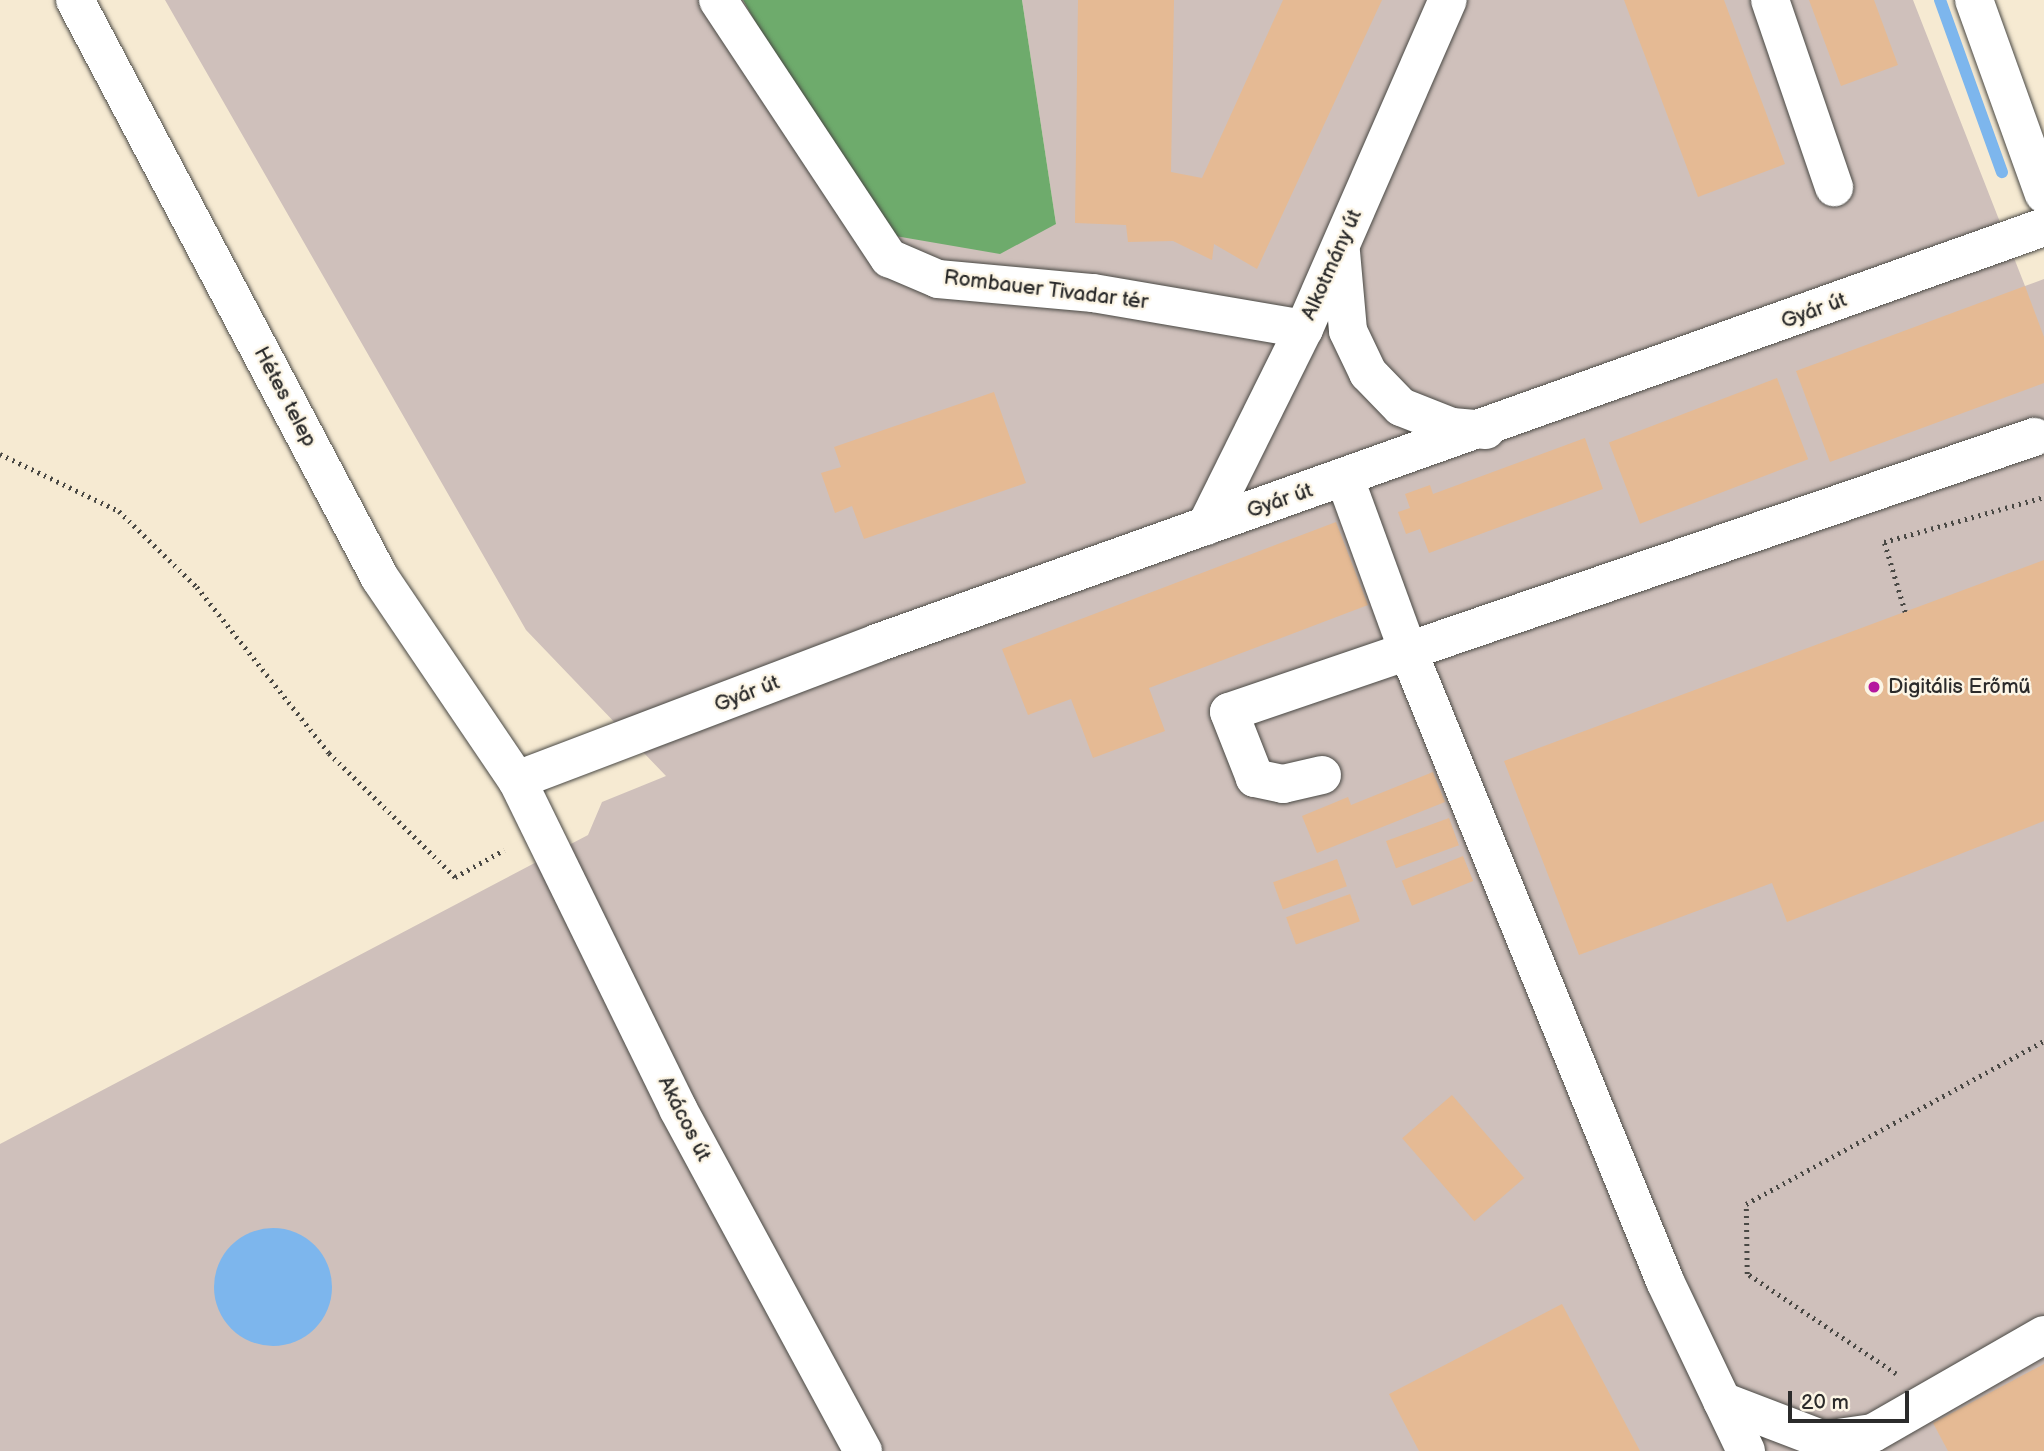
<!DOCTYPE html>
<meta charset="utf-8">
<style>
body{margin:0}
#map{position:relative;width:2044px;height:1451px;overflow:hidden;background:#f6ead2;font-family:"Balsamiq Sans",sans-serif}
div>[style]{position:absolute}
.industrial>*{inset:0;background:#cfc0bb}
.forest>*{inset:0;background:#6eab6c}
.water>*{inset:0;background:#7db6ed}
.round{border-radius:50%}
.stream>*{height:12px;margin:-6px;padding:0 6px;transform-origin:6px;border-radius:6px;background:#7db6ed}
.building>*{inset:0;background:#e5ba94;transform-origin:0 0}
.path>*{height:4.5px;margin-top:-2.25px;transform-origin:0;background:repeating-linear-gradient(90deg,#494844 0 2px,transparent 0 7px)}
.roads{filter:drop-shadow(0 0 2px #494844) drop-shadow(0 0 2px #494844)}
.minor>*{height:38px;margin:-19px;padding:0 19px;transform-origin:19px;border-radius:19px;background:#fff}
.dots>*{width:19px;height:19px;translate:-50% -50%;box-sizing:border-box;border:4px solid #fcf5e5;border-radius:50%}
span{translate:-50% -50%;white-space:nowrap;text-align:center;line-height:1.15;-webkit-text-stroke:5px #fcf5e5;paint-order:stroke}
.street-label{font-size:21px;color:#2b2b2b}
.poi-label{font-size:21px;color:#2b2b2b}
.left{translate:0 -50%;text-align:left}
.scale{position:absolute;left:1788px;top:1391px;width:121px;height:32px;box-sizing:border-box;border:4px solid #2b2b2b;border-top:0;padding-left:9px;font-size:21px;line-height:24px;white-space:nowrap;color:#2b2b2b;-webkit-text-stroke:5px #fcf5e5;paint-order:stroke}
</style>
<div id="map">
<div class="industrial">
<i style="clip-path:polygon(165px 0,743px 0,872px 232px,1056px 224px,1022px 0,1913px 0,2025px 286px,2044px 279px,2044px 1451px,0 1451px,0 1144px,588px 835px,602px 802px,666px 776px,526px 630px)"></i>
</div>
<div class="forest">
<i style="clip-path:polygon(743px 0,1022px 0,1056px 224px,1000px 254px,872px 232px)"></i>
</div>
<div class="water">
<i class="round" style="left:214px;top:1228px;width:118px;height:118px"></i>
</div>
<div class="stream">
<i style="left:1940px;top:0;width:183px;rotate:70.2deg"></i>
</div>
<div class="building">
<i style="clip-path:polygon(1078px 0,1174px 0,1171px 172px,1202px 178px,1283px 0,1382px 0,1257px 269px,1214px 244px,1212px 260px,1173px 241px,1128px 242px,1126px 225px,1075px 223px)"></i>
<i style="clip-path:polygon(1624px 0,1724px 0,1785px 164px,1698px 197px)"></i>
<i style="clip-path:polygon(1809px 0,1874px 0,1898px 65px,1841px 86px)"></i>
<i style="clip-path:polygon(2025px 286px,2044px 337px,2044px 383px,1830px 462px,1796px 371px)"></i>
<i style="left:1777px;top:378px;width:87px;height:180px;rotate:69deg"></i>
<i style="clip-path:polygon(994px 392px,1026px 483px,864px 539px,852px 506px,835px 513px,821px 473px,841px 467px,834px 447px)"></i>
<i style="clip-path:polygon(1585px 438px,1603px 489px,1429px 553px,1420px 529px,1406px 534px,1398px 512px,1410px 508px,1405px 494px,1430px 485px,1433px 494px)"></i>
<i style="clip-path:polygon(1336px 522px,1368px 605px,1149px 688px,1165px 731px,1093px 758px,1071px 699px,1028px 715px,1002px 649px)"></i>
<i style="clip-path:polygon(2044px 560px,2044px 821px,1787px 922px,1772px 883px,1579px 955px,1504px 761px)"></i>
<i style="clip-path:polygon(1433px 772px,1445px 802px,1317px 853px,1302px 816px,1348px 797px,1351px 805px)"></i>
<i style="left:1449px;top:818px;width:29px;height:67px;rotate:70deg"></i>
<i style="left:1463px;top:856px;width:27px;height:66px;rotate:68deg"></i>
<i style="left:1337px;top:859px;width:29px;height:68px;rotate:70deg"></i>
<i style="left:1350px;top:894px;width:29px;height:68px;rotate:70deg"></i>
<i style="left:1452px;top:1095px;width:110px;height:66px;rotate:49deg"></i>
<i style="clip-path:polygon(1562px 1304px,1640px 1451px,1419px 1451px,1389px 1394px)"></i>
<i style="clip-path:polygon(2044px 1364px,2044px 1451px,1948px 1451px,1933px 1423px)"></i>
</div>
<div class="path">
<i style="left:0;top:454px;width:132px;rotate:25.6deg"></i>
<i style="left:119px;top:511px;width:109px;rotate:44.3deg"></i>
<i style="left:197px;top:587px;width:212px;rotate:51.5deg"></i>
<i style="left:329px;top:753px;width:177px;rotate:44.5deg"></i>
<i style="left:455px;top:877px;width:56px;rotate:-28.9deg"></i>
<i style="left:1905px;top:612px;width:73px;rotate:-106.7deg"></i>
<i style="left:1884px;top:542px;width:166px;rotate:-15.7deg"></i>
<i style="left:1896px;top:1374px;width:179px;rotate:-146.1deg"></i>
<i style="left:1747px;top:1274px;width:70px;rotate:-90.8deg"></i>
<i style="left:1746px;top:1204px;width:340px;rotate:-28.7deg"></i>
</div>
<div class="roads">
<div class="minor">
<i style="left:75px;top:0;width:654px;rotate:62.18deg"></i>
<i style="left:380px;top:578px;width:244px;rotate:55.9deg"></i>
<i style="left:517px;top:780px;width:366px;rotate:63.9deg"></i>
<i style="left:678px;top:1109px;width:389px;rotate:61.6deg"></i>
<i style="left:718px;top:0;width:310px;rotate:56.5deg"></i>
<i style="left:889px;top:258px;width:53px;rotate:23.2deg"></i>
<i style="left:938px;top:279px;width:156px;rotate:5.2deg"></i>
<i style="left:1093px;top:293px;width:214px;rotate:9.7deg"></i>
<i style="left:1770px;top:0;width:198px;rotate:71.1deg"></i>
<i style="left:1974px;top:0;width:206px;rotate:70.2deg"></i>
<i style="left:1341px;top:252px;width:79px;rotate:84.9deg"></i>
<i style="left:1348px;top:331px;width:47px;rotate:64.5deg"></i>
<i style="left:1368px;top:373px;width:47px;rotate:45.9deg"></i>
<i style="left:1401px;top:407px;width:55px;rotate:21.4deg"></i>
<i style="left:1452px;top:427px;width:34px;rotate:5deg"></i>
<i style="left:1206px;top:526px;width:220px;rotate:-63.6deg"></i>
<i style="left:1304px;top:329px;width:359px;rotate:-66.4deg"></i>
<i style="left:1322px;top:775px;width:40px;rotate:167deg"></i>
<i style="left:1283px;top:784px;width:29px;rotate:-168deg"></i>
<i style="left:1255px;top:778px;width:71px;rotate:-111.5deg"></i>
<i style="left:1229px;top:712px;width:189px;rotate:-18.8deg"></i>
<i style="left:1408px;top:651px;width:183px;rotate:-110.1deg"></i>
<i style="left:517px;top:780px;width:385px;rotate:-20.8deg"></i>
<i style="left:877px;top:643px;width:1239px;rotate:-19.62deg"></i>
<i style="left:1722px;top:1401px;width:109px;rotate:20.9deg"></i>
<i style="left:1824px;top:1440px;width:49px;rotate:-8.1deg"></i>
<i style="left:1873px;top:1433px;width:197px;rotate:-29.8deg"></i>
<i style="left:1746px;top:1451px;width:188px;rotate:-115.5deg"></i>
<i style="left:1665px;top:1281px;width:680px;rotate:-112.19deg"></i>
<i style="left:1408px;top:651px;width:662px;rotate:-18.87deg"></i>
</div>
</div>
<div class="dots">
<i style="left:1874px;top:687px;background:#b5179e"></i>
</div>
<div class="street-label">
<span style="left:1332px;top:265px;rotate:-66deg">Alkotmány út</span>
<span style="left:1046px;top:290px;rotate:7deg">Rombauer Tivadar tér</span>
<span style="left:1814px;top:311px;rotate:-20deg">Gyár út</span>
<span style="left:285px;top:397px;rotate:62deg">Hétes telep</span>
<span style="left:1280px;top:501px;rotate:-19deg">Gyár út</span>
<span style="left:747px;top:694px;rotate:-21deg">Gyár út</span>
<span style="left:684px;top:1119px;rotate:63deg">Akácos út</span>
</div>
<div class="poi-label">
<span class="left" style="left:1888px;top:687px">Digitális Erőmű</span>
</div>
<div class="scale">20 m</div>
</div>
